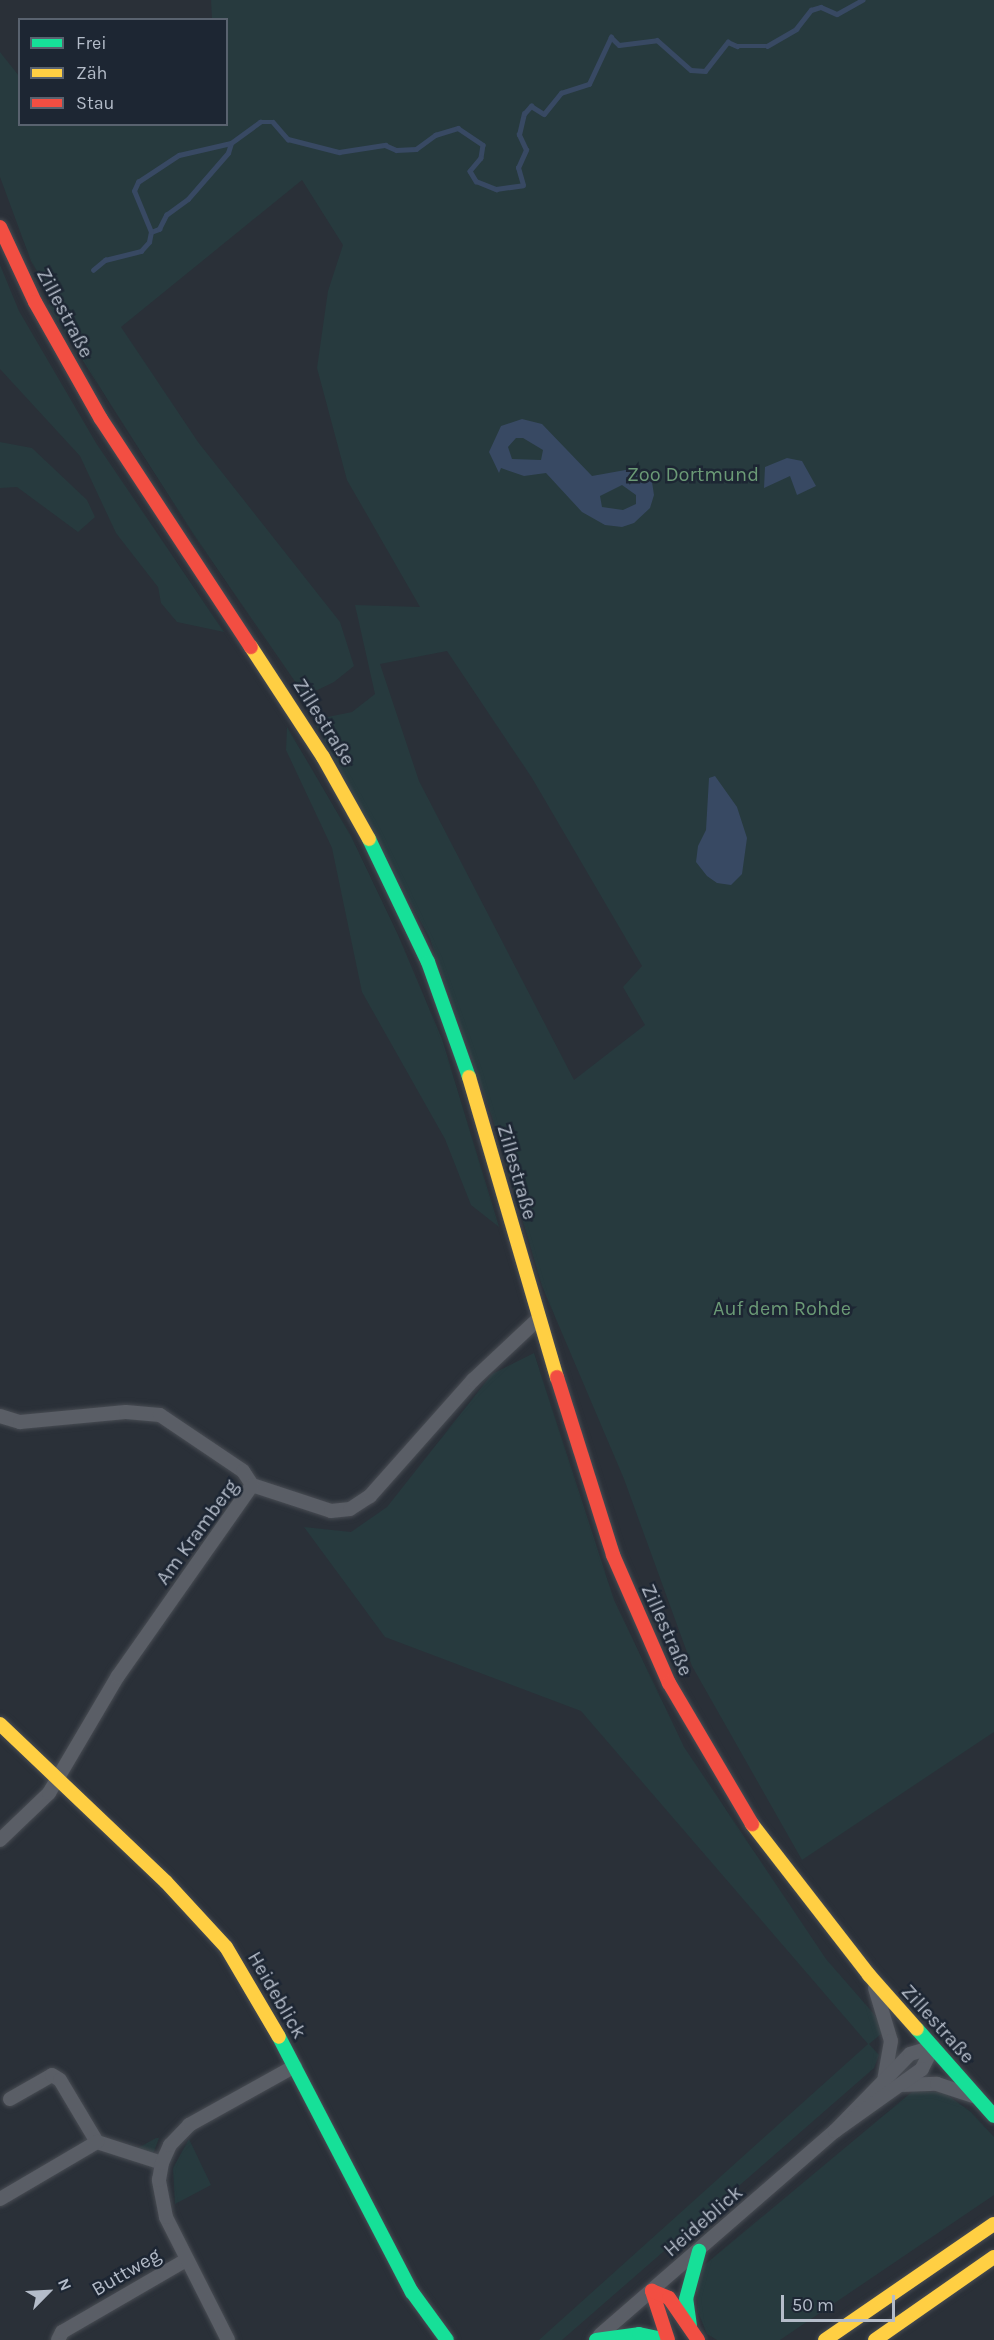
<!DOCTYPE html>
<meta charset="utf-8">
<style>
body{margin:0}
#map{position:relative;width:994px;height:2340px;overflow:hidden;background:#2a3038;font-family:Karla,sans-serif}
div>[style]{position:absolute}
.green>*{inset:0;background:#273a3e}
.water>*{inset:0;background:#384963}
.stream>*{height:4.5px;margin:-2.25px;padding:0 2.25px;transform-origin:2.25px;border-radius:2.25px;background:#384963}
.roads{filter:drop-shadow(0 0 2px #484c53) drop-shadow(0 0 2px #484c53)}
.street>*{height:14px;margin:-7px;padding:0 7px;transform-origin:7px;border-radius:7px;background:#5a5e66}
.fast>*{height:14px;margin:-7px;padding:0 7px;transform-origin:7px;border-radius:7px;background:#16e098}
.slow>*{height:14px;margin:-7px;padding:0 7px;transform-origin:7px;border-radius:7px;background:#ffcf43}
.jam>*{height:14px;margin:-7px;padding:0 7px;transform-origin:7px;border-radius:7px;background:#f24e42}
span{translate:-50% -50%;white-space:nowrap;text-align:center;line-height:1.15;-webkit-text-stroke:5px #1d2633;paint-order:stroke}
.street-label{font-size:20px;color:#b4bcc9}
.park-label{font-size:20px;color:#6b9a76}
.legend{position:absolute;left:18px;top:18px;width:210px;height:108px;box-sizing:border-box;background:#1d2633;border:2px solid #59626f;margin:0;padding:8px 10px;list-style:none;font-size:18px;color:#b4bcc9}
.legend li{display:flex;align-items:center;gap:12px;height:30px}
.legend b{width:30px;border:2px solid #59626f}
.north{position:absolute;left:18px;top:2262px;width:60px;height:60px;-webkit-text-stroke:4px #1d2633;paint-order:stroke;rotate:66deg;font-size:16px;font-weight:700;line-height:24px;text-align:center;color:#b4bcc9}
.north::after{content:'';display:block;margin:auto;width:21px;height:27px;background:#b4bcc9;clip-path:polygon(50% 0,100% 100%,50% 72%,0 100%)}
.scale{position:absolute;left:781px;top:2295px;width:114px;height:27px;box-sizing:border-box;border:3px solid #b4bcc9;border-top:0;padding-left:8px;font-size:18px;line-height:21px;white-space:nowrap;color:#b4bcc9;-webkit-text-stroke:4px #1d2633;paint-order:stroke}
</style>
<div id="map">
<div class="green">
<i style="clip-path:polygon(evenodd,211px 0,994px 0,994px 1732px,802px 1860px,692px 1666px,624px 1479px,542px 1286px,492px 1117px,430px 939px,313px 720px,352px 712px,375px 694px,355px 605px,420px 607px,347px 480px,317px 368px,328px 291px,343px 245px,302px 180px,121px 327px,198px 442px,340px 622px,354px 666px,334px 682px,305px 696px,194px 535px,48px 306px,52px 297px,31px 261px,0 177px,0 52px,19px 76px,20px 124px,226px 124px,226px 20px,212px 19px,211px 0,447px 651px,532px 778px,642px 966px,623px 987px,645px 1025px,574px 1080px,419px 781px,380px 664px,447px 651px)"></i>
<i style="clip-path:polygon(0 265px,19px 311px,96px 443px,224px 632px,177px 622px,161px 603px,158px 587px,116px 533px,80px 456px,0 369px)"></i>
<i style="clip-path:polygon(0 442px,32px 448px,87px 500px,95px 517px,78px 532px,17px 487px,0 488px)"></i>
<i style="clip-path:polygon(287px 727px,351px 836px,398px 935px,442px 1039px,499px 1227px,471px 1205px,445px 1139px,362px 992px,332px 848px,286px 750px)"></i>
<i style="clip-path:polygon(534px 1353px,614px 1600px,684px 1747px,826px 1959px,887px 2029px,869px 2044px,879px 2055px,874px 2068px,562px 2340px,539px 2340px,868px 2044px,581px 1711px,385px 1637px,304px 1527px,351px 1532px,387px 1507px,492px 1374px)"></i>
<i style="clip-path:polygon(913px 2091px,943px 2092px,971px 2112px,994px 2137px,994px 2195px,780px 2340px,717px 2340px,707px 2334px,698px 2312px,696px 2272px)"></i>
<i style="clip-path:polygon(159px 2138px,153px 2154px,138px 2148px,156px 2138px)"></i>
<i style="clip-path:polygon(189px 2139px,211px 2185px,175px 2204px,173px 2168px)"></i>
</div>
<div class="water">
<i style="clip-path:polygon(evenodd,522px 419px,542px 424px,592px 476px,631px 469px,641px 473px,652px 482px,654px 495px,650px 508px,634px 523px,622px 527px,605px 525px,582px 512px,546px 473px,524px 476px,501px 468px,499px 473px,489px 452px,501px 426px,522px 419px,516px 438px,523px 438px,543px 450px,541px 460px,512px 459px,508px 447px,516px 438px,522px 419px,622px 485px,636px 495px,636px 504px,623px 510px,602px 507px,600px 496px,622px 485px)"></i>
<i style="clip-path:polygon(787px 458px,802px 461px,816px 486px,797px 495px,790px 476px,764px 488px,765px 467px)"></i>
<i style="clip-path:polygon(715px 776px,737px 807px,747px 838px,742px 874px,731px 885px,717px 883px,707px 876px,696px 862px,698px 846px,706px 830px,709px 778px)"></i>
</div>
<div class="stream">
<i style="left:151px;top:232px;width:9px;rotate:-21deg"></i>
<i style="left:159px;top:229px;width:16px;rotate:-63deg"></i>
<i style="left:166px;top:215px;width:27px;rotate:-36deg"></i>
<i style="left:188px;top:199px;width:61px;rotate:-49deg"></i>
<i style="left:228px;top:153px;width:10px;rotate:-73deg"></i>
<i style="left:93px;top:270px;width:16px;rotate:-40deg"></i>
<i style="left:105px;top:260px;width:37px;rotate:-14deg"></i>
<i style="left:141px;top:251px;width:12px;rotate:-48deg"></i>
<i style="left:149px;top:242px;width:10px;rotate:-79deg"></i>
<i style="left:151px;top:232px;width:44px;rotate:-112.5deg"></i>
<i style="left:134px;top:191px;width:10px;rotate:-66deg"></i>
<i style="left:138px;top:182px;width:49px;rotate:-33.4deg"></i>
<i style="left:179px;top:155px;width:53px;rotate:-13deg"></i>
<i style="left:231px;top:143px;width:36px;rotate:-36deg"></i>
<i style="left:260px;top:122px;width:13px"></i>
<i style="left:273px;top:122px;width:23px;rotate:49deg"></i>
<i style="left:288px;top:139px;width:53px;rotate:14.3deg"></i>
<i style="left:339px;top:152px;width:47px;rotate:-8.7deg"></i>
<i style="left:385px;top:145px;width:12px;rotate:24deg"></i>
<i style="left:396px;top:150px;width:20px;rotate:-3deg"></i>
<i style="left:416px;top:149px;width:24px;rotate:-36deg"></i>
<i style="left:435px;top:135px;width:24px;rotate:-17deg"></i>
<i style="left:458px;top:128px;width:30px;rotate:34deg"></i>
<i style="left:483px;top:145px;width:13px;rotate:99deg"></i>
<i style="left:481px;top:158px;width:17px;rotate:130deg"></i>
<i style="left:470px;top:171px;width:12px;rotate:59deg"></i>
<i style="left:476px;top:181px;width:22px;rotate:22deg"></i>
<i style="left:496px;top:189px;width:27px;rotate:-8deg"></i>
<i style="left:523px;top:185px;width:18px;rotate:-106deg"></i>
<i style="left:518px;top:168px;width:20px;rotate:-66deg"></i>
<i style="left:526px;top:150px;width:17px;rotate:-115deg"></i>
<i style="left:519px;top:135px;width:22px;rotate:-77deg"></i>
<i style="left:524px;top:114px;width:11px;rotate:-49deg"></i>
<i style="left:531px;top:106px;width:15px;rotate:32deg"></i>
<i style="left:544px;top:114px;width:27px;rotate:-51deg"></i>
<i style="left:561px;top:93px;width:29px;rotate:-18deg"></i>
<i style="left:589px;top:84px;width:52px;rotate:-64.9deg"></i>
<i style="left:611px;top:37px;width:11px;rotate:45deg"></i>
<i style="left:619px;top:45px;width:38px;rotate:-7deg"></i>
<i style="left:657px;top:40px;width:45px;rotate:41.4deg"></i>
<i style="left:691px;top:70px;width:14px;rotate:4deg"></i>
<i style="left:705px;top:71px;width:37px;rotate:-52deg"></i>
<i style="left:728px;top:42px;width:10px;rotate:24deg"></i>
<i style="left:737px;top:46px;width:30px"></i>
<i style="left:767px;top:46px;width:34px;rotate:-30deg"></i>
<i style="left:796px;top:29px;width:24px;rotate:-52deg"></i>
<i style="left:811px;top:10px;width:10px;rotate:-17deg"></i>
<i style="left:821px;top:7px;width:17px;rotate:24deg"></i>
<i style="left:837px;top:14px;width:29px;rotate:-29deg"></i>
</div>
<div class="roads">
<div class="street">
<i style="left:0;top:1416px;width:21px;rotate:17deg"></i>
<i style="left:20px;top:1422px;width:106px;rotate:-5.4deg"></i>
<i style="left:126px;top:1412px;width:34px;rotate:5deg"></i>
<i style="left:160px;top:1415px;width:100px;rotate:34deg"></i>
<i style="left:243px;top:1471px;width:17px;rotate:57deg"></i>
<i style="left:252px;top:1485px;width:83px;rotate:18.2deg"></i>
<i style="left:331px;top:1511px;width:19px;rotate:-6deg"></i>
<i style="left:350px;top:1509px;width:24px;rotate:-33deg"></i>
<i style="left:370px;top:1496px;width:155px;rotate:-48.4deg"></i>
<i style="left:473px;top:1380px;width:89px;rotate:-43.2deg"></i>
<i style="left:0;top:1840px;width:68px;rotate:-43.8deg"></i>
<i style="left:49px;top:1793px;width:136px;rotate:-59.5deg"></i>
<i style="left:118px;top:1676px;width:233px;rotate:-54.9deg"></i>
<i style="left:875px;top:1988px;width:55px;rotate:73.2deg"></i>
<i style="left:891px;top:2041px;width:39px;rotate:100deg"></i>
<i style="left:900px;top:2085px;width:37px;rotate:-2deg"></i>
<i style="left:937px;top:2084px;width:41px;rotate:18.4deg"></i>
<i style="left:10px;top:2099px;width:48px;rotate:-29.7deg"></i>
<i style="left:52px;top:2075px;width:9px;rotate:32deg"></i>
<i style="left:60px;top:2080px;width:72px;rotate:59.2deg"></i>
<i style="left:97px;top:2142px;width:68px;rotate:17.9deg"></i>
<i style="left:0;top:2199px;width:113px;rotate:-30.4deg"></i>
<i style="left:600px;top:2335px;width:311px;rotate:-41deg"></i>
<i style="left:835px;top:2131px;width:107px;rotate:-45.8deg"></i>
<i style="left:910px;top:2054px;width:24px;rotate:-17deg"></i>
<i style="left:933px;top:2047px;width:25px;rotate:117deg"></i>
<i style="left:922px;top:2069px;width:107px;rotate:144.5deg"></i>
<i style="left:58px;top:2340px;width:9px;rotate:-63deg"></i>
<i style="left:62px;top:2332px;width:143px;rotate:-30.1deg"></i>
<i style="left:228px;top:2340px;width:138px;rotate:-116.8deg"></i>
<i style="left:166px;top:2217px;width:38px;rotate:-101deg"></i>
<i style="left:159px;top:2180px;width:17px;rotate:-80deg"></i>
<i style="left:162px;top:2163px;width:20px;rotate:-66deg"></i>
<i style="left:170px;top:2145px;width:28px;rotate:-46deg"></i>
<i style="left:189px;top:2125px;width:121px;rotate:-29.1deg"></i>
</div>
<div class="fast">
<i style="left:369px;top:839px;width:136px;rotate:64.4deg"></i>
<i style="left:428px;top:962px;width:122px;rotate:70.4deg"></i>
<i style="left:917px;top:2029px;width:116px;rotate:48.5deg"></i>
<i style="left:279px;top:2037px;width:288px;rotate:62.5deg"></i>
<i style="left:412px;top:2292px;width:59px;rotate:53.9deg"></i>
<i style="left:690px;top:2326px;width:27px;rotate:-98deg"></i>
<i style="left:686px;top:2299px;width:50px;rotate:-74.8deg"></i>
<i style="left:596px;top:2340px;width:43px;rotate:-7.9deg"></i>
<i style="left:639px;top:2334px;width:29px;rotate:12deg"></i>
</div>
<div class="slow">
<i style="left:251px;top:647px;width:131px;rotate:56.8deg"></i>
<i style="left:323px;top:757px;width:94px;rotate:60.7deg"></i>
<i style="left:469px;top:1077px;width:313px;rotate:73.7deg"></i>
<i style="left:0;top:1724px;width:229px;rotate:43.6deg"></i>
<i style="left:166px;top:1882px;width:88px;rotate:47.3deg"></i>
<i style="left:226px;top:1947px;width:104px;rotate:59.5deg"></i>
<i style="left:752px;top:1824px;width:191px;rotate:52.2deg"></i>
<i style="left:869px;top:1975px;width:72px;rotate:48.4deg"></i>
<i style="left:825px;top:2340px;width:205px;rotate:-34.5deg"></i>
<i style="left:875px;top:2340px;width:145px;rotate:-34.9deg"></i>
</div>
<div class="jam">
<i style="left:0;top:227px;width:83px;rotate:65deg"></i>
<i style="left:35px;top:302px;width:134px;rotate:60.6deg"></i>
<i style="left:101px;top:419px;width:273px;rotate:56.7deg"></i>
<i style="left:557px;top:1377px;width:187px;rotate:72.5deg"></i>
<i style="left:613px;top:1555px;width:140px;rotate:66.4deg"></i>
<i style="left:669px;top:1683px;width:164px;rotate:59.5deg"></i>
<i style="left:668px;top:2340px;width:52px;rotate:-108.1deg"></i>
<i style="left:652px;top:2291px;width:18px;rotate:22deg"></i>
<i style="left:669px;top:2298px;width:51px;rotate:55.4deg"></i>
</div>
</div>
<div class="street-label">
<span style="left:65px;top:313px;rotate:62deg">Zillestraße</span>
<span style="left:324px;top:722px;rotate:58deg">Zillestraße</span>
<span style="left:517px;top:1172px;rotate:74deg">Zillestraße</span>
<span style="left:197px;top:1532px;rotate:-54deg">Am Kramberg</span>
<span style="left:667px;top:1630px;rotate:66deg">Zillestraße</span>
<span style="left:277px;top:1995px;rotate:60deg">Heideblick</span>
<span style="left:938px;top:2024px;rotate:48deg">Zillestraße</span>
<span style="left:703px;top:2221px;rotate:-41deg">Heideblick</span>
<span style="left:126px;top:2272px;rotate:-30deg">Buttweg</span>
</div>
<div class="park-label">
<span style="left:693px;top:474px">Zoo Dortmund</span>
<span style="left:782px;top:1308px">Auf dem Rohde</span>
</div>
<ul class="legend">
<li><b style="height:8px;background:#16e098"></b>Frei</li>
<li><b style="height:8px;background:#ffcf43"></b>Zäh</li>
<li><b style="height:8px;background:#f24e42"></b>Stau</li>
</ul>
<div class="north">N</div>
<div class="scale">50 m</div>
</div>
